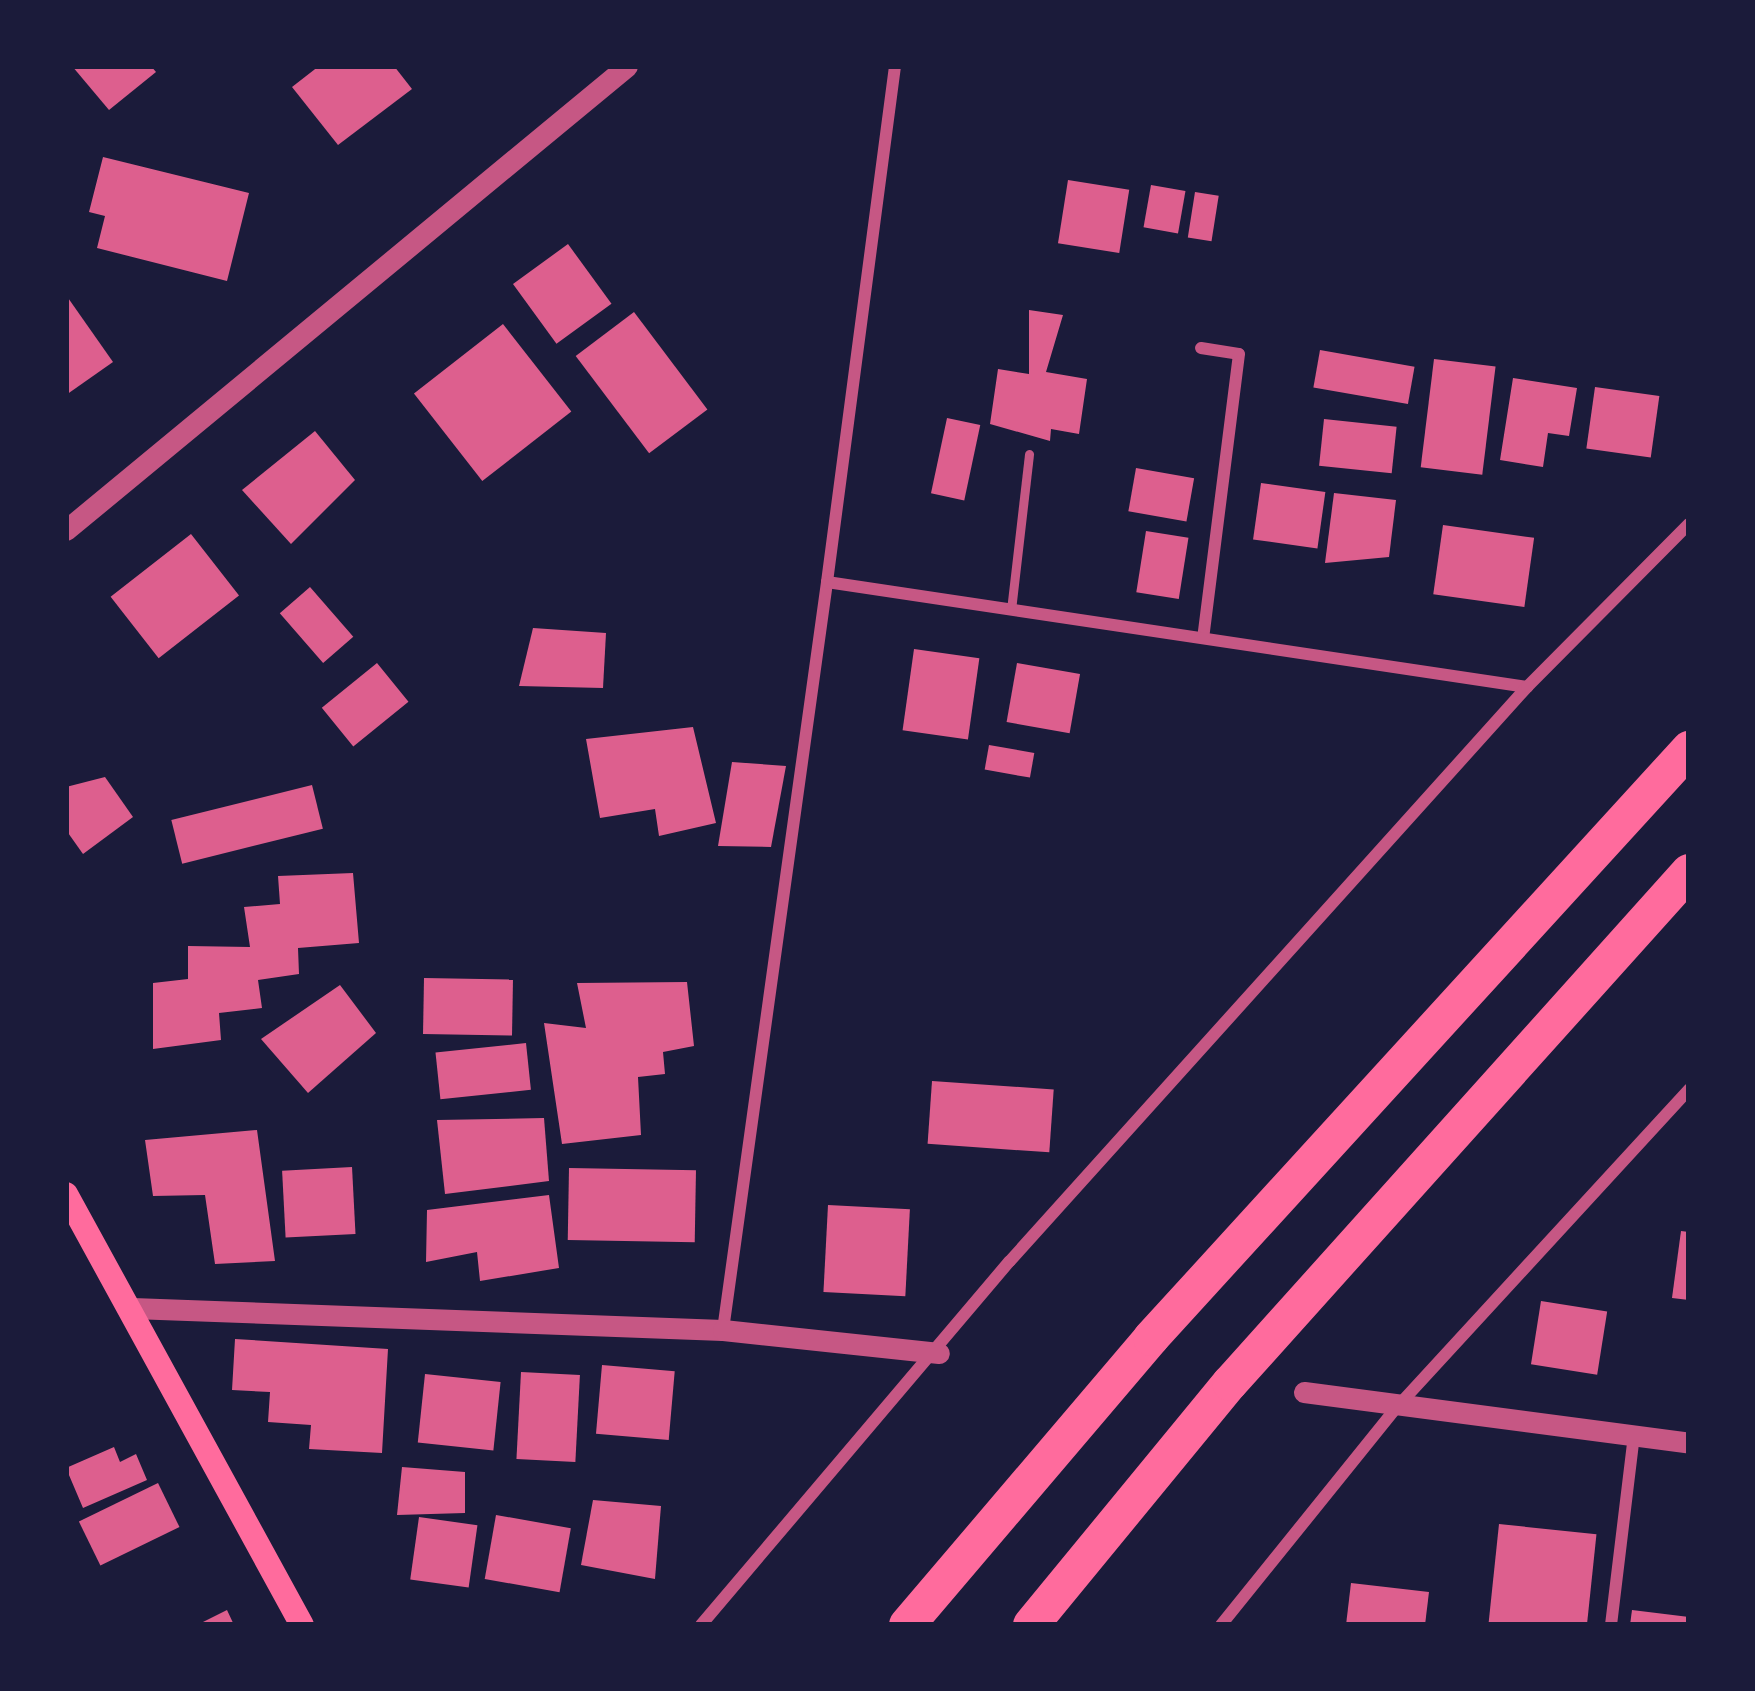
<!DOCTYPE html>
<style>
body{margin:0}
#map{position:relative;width:1755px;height:1691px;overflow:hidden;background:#1b1b3a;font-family:Figtree,sans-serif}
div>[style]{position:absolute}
.building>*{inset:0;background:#dd5f8e;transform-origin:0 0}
.service>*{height:9px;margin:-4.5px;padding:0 4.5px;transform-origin:4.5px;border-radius:4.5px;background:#c65784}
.minor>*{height:12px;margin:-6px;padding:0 6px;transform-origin:6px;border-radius:6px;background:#c65784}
.tertiary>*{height:21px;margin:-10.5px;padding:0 10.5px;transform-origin:10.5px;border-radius:10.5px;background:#c65784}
.secondary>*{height:24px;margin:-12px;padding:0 12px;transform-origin:12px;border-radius:12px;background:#ff6b9d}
.motorway>*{height:36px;margin:-18px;padding:0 18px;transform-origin:18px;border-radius:18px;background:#ff6b9d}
span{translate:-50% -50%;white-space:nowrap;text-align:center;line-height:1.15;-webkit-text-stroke:12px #1b1b3a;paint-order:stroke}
.frame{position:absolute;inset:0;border:69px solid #1b1b3a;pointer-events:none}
</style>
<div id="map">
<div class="building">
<i style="clip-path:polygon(72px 66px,151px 66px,156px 72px,109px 110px)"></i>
<i style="clip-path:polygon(319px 66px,394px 66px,412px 89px,338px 145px,292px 87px)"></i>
<i style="clip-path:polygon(103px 157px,249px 193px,227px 281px,97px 248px,105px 216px,89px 212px)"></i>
<i style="left:1068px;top:180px;width:62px;height:64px;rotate:9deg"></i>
<i style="left:1151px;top:185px;width:35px;height:43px;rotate:10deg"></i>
<i style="left:1195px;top:192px;width:24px;height:46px;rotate:9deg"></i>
<i style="left:568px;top:244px;width:74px;height:68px;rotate:54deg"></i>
<i style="clip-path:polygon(66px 295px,113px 362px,66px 395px)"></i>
<i style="clip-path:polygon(1029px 310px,1063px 315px,1046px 372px,1087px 379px,1079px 434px,1051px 429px,1050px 441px,990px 424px,998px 369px,1029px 374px)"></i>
<i style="left:634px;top:312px;width:122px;height:73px;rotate:53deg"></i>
<i style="left:503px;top:324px;width:111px;height:113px;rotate:52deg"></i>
<i style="left:1320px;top:350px;width:96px;height:38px;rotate:10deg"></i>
<i style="left:1434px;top:359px;width:62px;height:109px;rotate:7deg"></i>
<i style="clip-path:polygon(1513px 378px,1577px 388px,1569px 436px,1548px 433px,1543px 467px,1500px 460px)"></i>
<i style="left:1595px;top:387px;width:65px;height:62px;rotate:8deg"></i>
<i style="left:947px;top:418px;width:34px;height:77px;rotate:12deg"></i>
<i style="left:1324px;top:419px;width:73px;height:47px;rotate:6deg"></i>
<i style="clip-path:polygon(315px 431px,355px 480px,291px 544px,242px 490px)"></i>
<i style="left:1136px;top:468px;width:59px;height:44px;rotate:10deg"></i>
<i style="left:1261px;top:483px;width:65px;height:57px;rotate:8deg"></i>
<i style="clip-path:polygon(1334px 493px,1396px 500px,1389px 557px,1325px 563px)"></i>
<i style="left:1443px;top:525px;width:92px;height:70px;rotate:8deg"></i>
<i style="left:1146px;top:531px;width:43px;height:62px;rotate:9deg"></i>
<i style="left:191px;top:534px;width:78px;height:102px;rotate:52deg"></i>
<i style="left:310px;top:587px;width:66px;height:40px;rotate:49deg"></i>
<i style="clip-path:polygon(533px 628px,606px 633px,603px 688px,519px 686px)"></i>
<i style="left:914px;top:649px;width:66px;height:82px;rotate:8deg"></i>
<i style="left:377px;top:663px;width:50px;height:71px;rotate:51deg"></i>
<i style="left:1017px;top:663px;width:64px;height:60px;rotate:10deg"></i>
<i style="clip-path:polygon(693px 727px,716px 823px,659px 836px,655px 809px,600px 818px,586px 739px)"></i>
<i style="left:989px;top:745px;width:46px;height:25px;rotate:10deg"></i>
<i style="clip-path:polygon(732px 762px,786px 766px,771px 847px,718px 846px)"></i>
<i style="clip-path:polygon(105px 777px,133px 817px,83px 854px,66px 830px,66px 787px)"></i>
<i style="left:312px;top:785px;width:45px;height:145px;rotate:76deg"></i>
<i style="clip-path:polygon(353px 873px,359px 943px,298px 948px,299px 974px,258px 980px,262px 1008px,219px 1013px,221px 1040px,153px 1049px,153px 983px,188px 979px,188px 946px,250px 947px,244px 907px,280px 904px,278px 876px)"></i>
<i style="left:424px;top:978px;width:89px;height:56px;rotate:1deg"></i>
<i style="clip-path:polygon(687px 982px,694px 1046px,663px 1052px,665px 1074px,638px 1077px,641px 1135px,562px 1144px,544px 1023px,586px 1028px,577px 983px)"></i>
<i style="clip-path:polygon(340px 985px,376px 1033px,308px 1093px,261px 1039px)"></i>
<i style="left:526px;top:1043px;width:47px;height:91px;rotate:84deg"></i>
<i style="left:932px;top:1081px;width:122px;height:63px;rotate:4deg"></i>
<i style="clip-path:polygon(544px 1118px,549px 1181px,445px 1194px,437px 1120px)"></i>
<i style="clip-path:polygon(257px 1130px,275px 1261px,215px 1264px,205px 1195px,153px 1196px,145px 1140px)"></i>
<i style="left:352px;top:1167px;width:67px;height:70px;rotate:87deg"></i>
<i style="left:569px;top:1168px;width:127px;height:72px;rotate:1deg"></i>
<i style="clip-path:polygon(549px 1195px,559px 1268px,480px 1281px,477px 1252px,426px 1262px,427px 1210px)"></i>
<i style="left:828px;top:1205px;width:82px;height:87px;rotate:3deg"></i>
<i style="clip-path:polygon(1681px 1231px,1689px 1232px,1689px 1300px,1672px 1298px)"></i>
<i style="left:1541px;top:1301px;width:67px;height:64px;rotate:9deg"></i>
<i style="clip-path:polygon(235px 1339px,388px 1349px,382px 1453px,309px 1449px,311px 1425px,268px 1422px,270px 1392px,232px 1390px)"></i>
<i style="left:602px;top:1365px;width:73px;height:69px;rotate:5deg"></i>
<i style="left:521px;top:1372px;width:59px;height:87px;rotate:3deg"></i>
<i style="left:425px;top:1374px;width:76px;height:69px;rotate:6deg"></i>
<i style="clip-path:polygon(114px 1447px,120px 1462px,136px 1454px,147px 1480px,83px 1508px,66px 1468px)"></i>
<i style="clip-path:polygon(402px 1467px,465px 1472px,465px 1513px,397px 1515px)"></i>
<i style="left:158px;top:1483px;width:49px;height:88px;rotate:64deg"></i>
<i style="clip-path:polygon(593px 1500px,661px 1506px,655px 1579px,581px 1565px)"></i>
<i style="left:496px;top:1515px;width:76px;height:65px;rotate:10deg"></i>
<i style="left:419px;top:1517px;width:59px;height:63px;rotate:8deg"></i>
<i style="left:1499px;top:1524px;width:98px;height:102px;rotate:6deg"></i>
<i style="clip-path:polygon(1351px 1583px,1429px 1592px,1425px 1625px,1346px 1625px)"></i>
<i style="clip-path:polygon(227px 1610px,234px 1625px,197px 1625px)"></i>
<i style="clip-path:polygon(1632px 1610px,1689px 1617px,1689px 1625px,1630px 1625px)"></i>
</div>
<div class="service">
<i style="left:1011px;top:610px;width:157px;rotate:-83.4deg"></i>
</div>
<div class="minor">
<i style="left:1201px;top:348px;width:38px;rotate:9deg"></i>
<i style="left:1239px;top:354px;width:286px;rotate:97.2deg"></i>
<i style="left:827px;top:582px;width:520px;rotate:-82.49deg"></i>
<i style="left:723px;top:1330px;width:755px;rotate:-82.08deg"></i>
<i style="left:827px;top:582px;width:708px;rotate:8.53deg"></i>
<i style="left:701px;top:1625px;width:477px;rotate:-49.7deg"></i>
<i style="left:1010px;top:1261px;width:773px;rotate:-47.99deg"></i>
<i style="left:1527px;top:687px;width:230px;rotate:-45.2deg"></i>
<i style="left:1221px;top:1625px;width:280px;rotate:-51.1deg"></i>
<i style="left:1397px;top:1407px;width:432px;rotate:-47.4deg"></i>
<i style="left:1611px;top:1625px;width:190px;rotate:-83.1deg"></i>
</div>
<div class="tertiary">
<i style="left:66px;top:530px;width:728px;rotate:-39.59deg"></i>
<i style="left:132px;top:1308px;width:591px;rotate:2.13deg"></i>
<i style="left:723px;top:1330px;width:217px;rotate:6.1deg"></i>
<i style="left:1304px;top:1392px;width:388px;rotate:7.5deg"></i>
</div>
<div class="secondary">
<i style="left:66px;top:1194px;width:491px;rotate:61.3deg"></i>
</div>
<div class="motorway">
<i style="left:907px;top:1625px;width:377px;rotate:-49.6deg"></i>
<i style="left:1151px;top:1338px;width:798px;rotate:-47.59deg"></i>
<i style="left:1031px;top:1625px;width:313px;rotate:-50.6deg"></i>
<i style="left:1230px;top:1383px;width:687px;rotate:-48.07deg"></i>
</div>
<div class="frame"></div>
</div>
